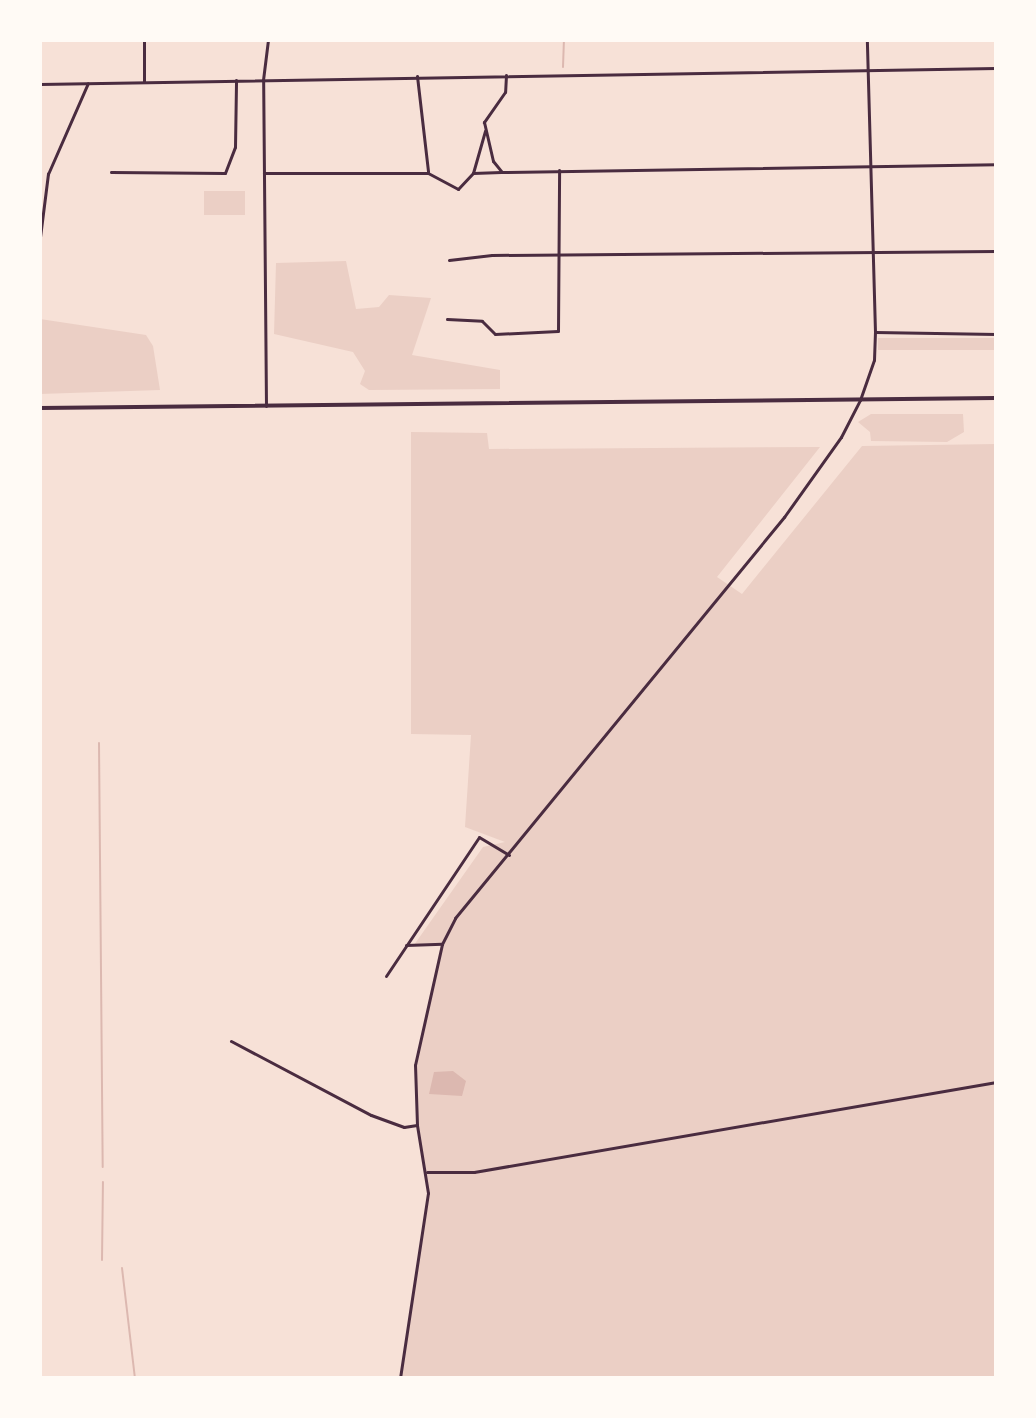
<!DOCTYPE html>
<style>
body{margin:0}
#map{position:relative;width:1036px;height:1418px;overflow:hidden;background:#f7e1d7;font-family:"Nunito Sans",sans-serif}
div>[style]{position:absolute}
.green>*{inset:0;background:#ebcfc5;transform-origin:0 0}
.water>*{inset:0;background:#dcb8b0}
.stream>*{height:2px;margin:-1px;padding:0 1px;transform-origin:1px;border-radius:1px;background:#dcb8b0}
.minor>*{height:3px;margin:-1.5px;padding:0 1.5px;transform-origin:1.5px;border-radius:1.5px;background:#4a2c40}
.tertiary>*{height:3px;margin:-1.5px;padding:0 1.5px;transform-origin:1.5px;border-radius:1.5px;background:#4a2c40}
.trunk>*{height:4px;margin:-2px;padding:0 2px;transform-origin:2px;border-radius:2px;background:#4a2c40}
span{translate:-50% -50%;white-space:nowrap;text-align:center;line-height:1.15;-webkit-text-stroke:8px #fffaf5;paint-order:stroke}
.frame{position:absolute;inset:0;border:42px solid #fffaf5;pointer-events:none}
</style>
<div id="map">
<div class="green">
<i style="left:204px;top:191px;width:41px;height:24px"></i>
<i style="clip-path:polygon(346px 261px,356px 309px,379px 307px,389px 295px,431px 298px,412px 355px,500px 370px,500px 389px,369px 390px,360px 384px,365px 371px,353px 352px,274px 334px,276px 263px)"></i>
<i style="clip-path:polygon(40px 319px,146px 335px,153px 346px,160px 390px,40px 394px)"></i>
<i style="left:996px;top:338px;width:12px;height:118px;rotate:90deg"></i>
<i style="clip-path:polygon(871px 414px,963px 414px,964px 432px,947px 442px,871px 441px,870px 432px,858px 422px)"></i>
<i style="clip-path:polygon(411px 432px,487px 433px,489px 449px,820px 447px,717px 577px,742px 594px,862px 446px,996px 444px,996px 1378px,400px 1378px,428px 1193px,417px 1125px,415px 1065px,441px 944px,414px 945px,483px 847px,505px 842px,465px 827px,471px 735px,411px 734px)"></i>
</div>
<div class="water">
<i style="clip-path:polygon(453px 1071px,466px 1081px,462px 1096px,429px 1094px,434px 1072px)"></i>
</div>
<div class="stream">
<i style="left:563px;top:67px;width:27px;rotate:-88deg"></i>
<i style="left:99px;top:743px;width:424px;rotate:89.5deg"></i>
<i style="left:102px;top:1260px;width:78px;rotate:-89.3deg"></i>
<i style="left:122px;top:1268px;width:111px;rotate:83.3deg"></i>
</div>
<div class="minor">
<i style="left:144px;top:40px;width:42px;rotate:90deg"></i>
<i style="left:506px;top:75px;width:17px;rotate:93deg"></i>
<i style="left:505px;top:92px;width:37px;rotate:125deg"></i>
<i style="left:484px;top:122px;width:40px;rotate:77deg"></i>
<i style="left:493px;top:161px;width:14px;rotate:51deg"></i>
<i style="left:502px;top:172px;width:494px;rotate:-0.9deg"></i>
<i style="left:417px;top:76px;width:96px;rotate:83.4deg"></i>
<i style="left:40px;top:84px;width:956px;rotate:-0.96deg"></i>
<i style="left:111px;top:172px;width:114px;rotate:0.5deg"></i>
<i style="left:225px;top:173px;width:28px;rotate:-69deg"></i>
<i style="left:235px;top:147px;width:67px;rotate:-89.1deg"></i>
<i style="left:264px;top:173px;width:164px"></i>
<i style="left:428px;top:173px;width:34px;rotate:28deg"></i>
<i style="left:458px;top:189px;width:22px;rotate:-47deg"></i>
<i style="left:473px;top:173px;width:28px;rotate:-2deg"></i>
<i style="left:473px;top:173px;width:44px;rotate:-74.1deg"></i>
<i style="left:40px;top:237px;width:64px;rotate:-82.8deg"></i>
<i style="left:48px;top:174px;width:99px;rotate:-66.3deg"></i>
<i style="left:449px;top:260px;width:43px;rotate:-6.6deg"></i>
<i style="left:492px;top:255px;width:504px;rotate:-0.45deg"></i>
<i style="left:447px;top:319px;width:35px;rotate:3deg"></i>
<i style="left:482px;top:321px;width:18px;rotate:45deg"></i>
<i style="left:495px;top:334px;width:63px;rotate:-2.7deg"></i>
<i style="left:558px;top:331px;width:161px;rotate:-89.6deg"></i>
<i style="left:875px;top:332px;width:121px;rotate:0.9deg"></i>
<i style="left:860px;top:400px;width:42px;rotate:-70.7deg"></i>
<i style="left:874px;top:360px;width:28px;rotate:-88deg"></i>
<i style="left:875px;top:332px;width:292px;rotate:-91.6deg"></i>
<i style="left:406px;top:945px;width:36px;rotate:-2deg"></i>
<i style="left:386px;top:976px;width:167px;rotate:-56.2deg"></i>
<i style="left:479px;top:837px;width:35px;rotate:31deg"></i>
<i style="left:231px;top:1041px;width:158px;rotate:27.9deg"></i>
<i style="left:371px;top:1115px;width:35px;rotate:20deg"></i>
<i style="left:404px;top:1127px;width:13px;rotate:-9deg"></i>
<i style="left:427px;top:1172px;width:47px"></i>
<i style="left:474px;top:1172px;width:530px;rotate:-9.78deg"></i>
</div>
<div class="tertiary">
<i style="left:266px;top:406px;width:326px;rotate:-90.5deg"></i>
<i style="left:263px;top:80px;width:40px;rotate:-82.9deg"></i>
<i style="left:400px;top:1378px;width:187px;rotate:-81.4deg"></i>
<i style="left:428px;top:1193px;width:69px;rotate:-99.2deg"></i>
<i style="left:417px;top:1125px;width:60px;rotate:-91.9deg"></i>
<i style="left:415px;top:1065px;width:124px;rotate:-77.4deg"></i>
<i style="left:442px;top:944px;width:29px;rotate:-63deg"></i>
<i style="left:455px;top:918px;width:519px;rotate:-50.63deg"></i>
<i style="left:784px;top:517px;width:98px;rotate:-54.5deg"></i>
<i style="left:841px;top:437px;width:42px;rotate:-62.8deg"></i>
</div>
<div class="trunk">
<i style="left:40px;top:408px;width:956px;rotate:-0.6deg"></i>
</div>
<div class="frame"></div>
</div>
